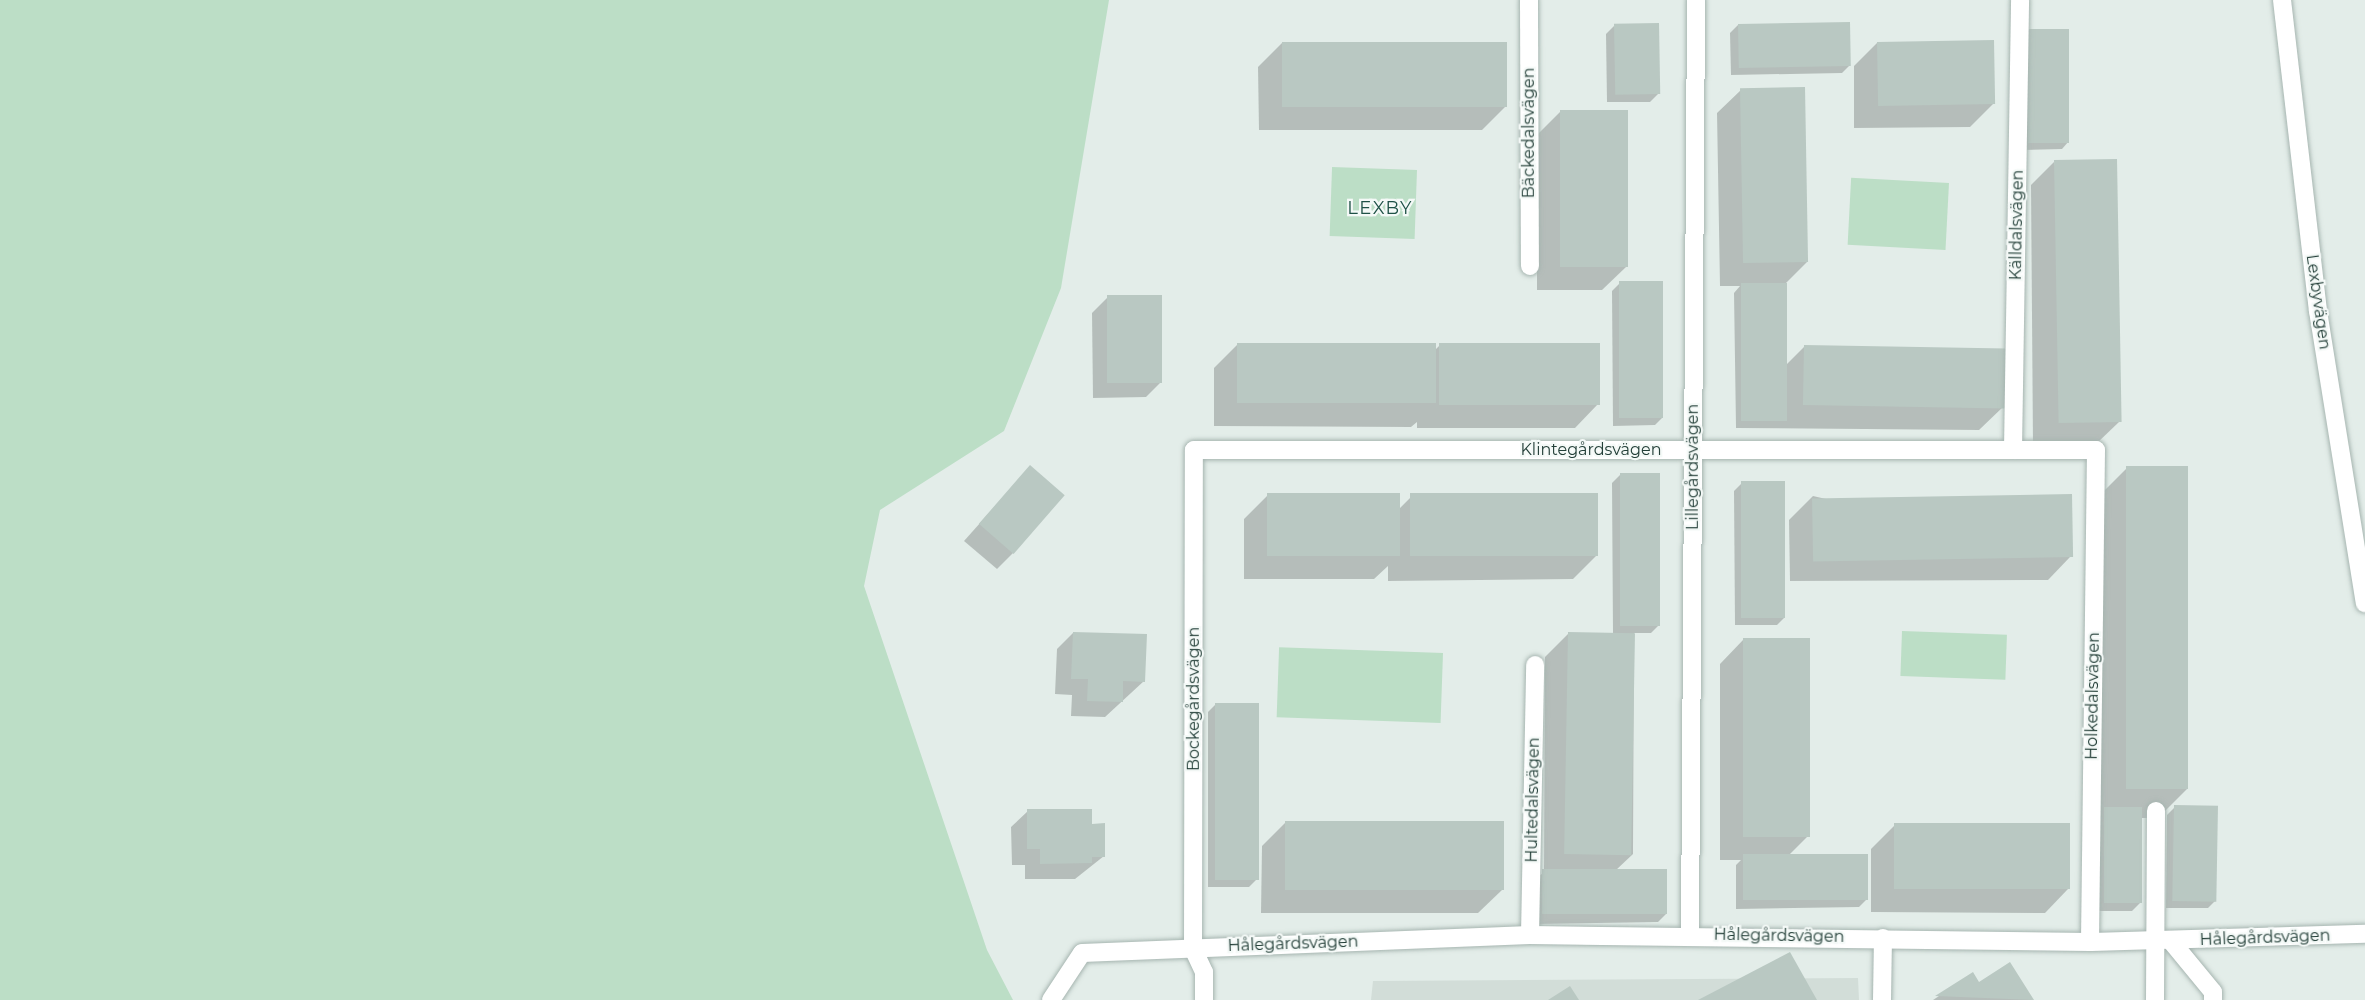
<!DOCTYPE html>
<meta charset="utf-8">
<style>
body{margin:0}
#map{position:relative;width:2365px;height:1000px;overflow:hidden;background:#e3ede9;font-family:Montserrat,sans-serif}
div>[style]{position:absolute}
.built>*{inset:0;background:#d2ddd8}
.green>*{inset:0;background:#bcdec6;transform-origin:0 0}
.shadow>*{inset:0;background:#0003}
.building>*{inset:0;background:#b9c8c2;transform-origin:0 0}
.roads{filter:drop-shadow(0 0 2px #a6b5b0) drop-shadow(0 0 2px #a6b5b0)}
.service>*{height:18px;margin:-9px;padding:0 9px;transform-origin:9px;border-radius:9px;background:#fff}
.minor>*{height:18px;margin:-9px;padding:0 9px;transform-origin:9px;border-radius:9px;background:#fff}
.tertiary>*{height:18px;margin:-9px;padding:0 9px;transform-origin:9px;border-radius:9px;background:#fff}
span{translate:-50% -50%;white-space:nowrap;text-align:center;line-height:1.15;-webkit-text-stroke:4.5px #f4f9f7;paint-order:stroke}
.street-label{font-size:16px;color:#233f38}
.neighbourhood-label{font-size:18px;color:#1e5146;letter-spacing:1.5px}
</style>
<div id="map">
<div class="built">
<i style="clip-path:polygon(1858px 978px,1859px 1000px,1371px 1000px,1373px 981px)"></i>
</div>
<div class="green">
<i style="clip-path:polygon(0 0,1109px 0,1061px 288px,1004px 431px,880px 510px,864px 586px,987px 950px,1013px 1000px,0 1000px)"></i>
<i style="left:1417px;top:170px;width:69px;height:85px;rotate:92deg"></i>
<i style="left:1949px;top:183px;width:67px;height:98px;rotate:93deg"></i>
<i style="left:1902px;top:631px;width:105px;height:45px;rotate:2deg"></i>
<i style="left:1443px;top:653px;width:70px;height:164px;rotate:92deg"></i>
</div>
<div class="shadow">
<i style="clip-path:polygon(1738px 25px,1850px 65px,1842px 73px,1731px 75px,1730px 33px)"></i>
<i style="clip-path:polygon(1614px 26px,1658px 94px,1650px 102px,1607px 102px,1606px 34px)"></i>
<i style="clip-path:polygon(2028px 31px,2069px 141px,2062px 149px,2022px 150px)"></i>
<i style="clip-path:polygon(1878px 42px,1993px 104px,1970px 127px,1854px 128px,1854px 66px)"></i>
<i style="clip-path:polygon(1282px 43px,1506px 106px,1482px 130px,1259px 130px,1258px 67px)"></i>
<i style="clip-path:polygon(1741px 90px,1807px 262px,1785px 284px,1787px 364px,1804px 347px,2003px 407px,1979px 430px,1736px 428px,1734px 293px,1740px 286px,1720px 286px,1717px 113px)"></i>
<i style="clip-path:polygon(1560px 112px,1626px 267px,1602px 290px,1537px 290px,1537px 135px)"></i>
<i style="clip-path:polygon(2054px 162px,2119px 422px,2095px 445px,2033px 446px,2031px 185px)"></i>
<i style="clip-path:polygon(1620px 283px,1663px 417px,1655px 425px,1613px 426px,1612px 291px)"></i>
<i style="clip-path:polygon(1108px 297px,1162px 381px,1146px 397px,1093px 398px,1092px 313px)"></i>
<i style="clip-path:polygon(1238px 344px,1434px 351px,1440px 345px,1598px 404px,1575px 428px,1417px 428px,1417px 422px,1411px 427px,1214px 426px,1214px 368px)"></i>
<i style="clip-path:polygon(1030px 467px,1013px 553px,997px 569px,964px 541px)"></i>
<i style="clip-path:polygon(2127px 468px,2188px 788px,2158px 818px,2140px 818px,2140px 903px,2132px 911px,2096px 911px,2097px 498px)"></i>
<i style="clip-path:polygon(1620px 475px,1659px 625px,1651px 633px,1634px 633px,1633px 854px,1615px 871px,1666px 914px,1658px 922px,1535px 924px,1535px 880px,1544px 872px,1545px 657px,1568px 634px,1613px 634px,1612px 483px)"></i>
<i style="clip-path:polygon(1742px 483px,1785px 617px,1777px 625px,1735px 625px,1734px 491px)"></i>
<i style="clip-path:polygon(1268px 495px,1398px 510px,1411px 497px,1597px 555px,1573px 579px,1388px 581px,1388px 566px,1374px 579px,1244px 579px,1244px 519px)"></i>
<i style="clip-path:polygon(1813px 496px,2071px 556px,2048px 580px,1790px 581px,1789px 520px)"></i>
<i style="clip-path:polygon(1073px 633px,1144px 681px,1105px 717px,1071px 716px,1072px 695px,1055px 694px,1057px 649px)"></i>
<i style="clip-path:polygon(1743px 640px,1808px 836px,1788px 856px,1867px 899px,1859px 907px,1736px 909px,1736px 865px,1741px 860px,1720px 860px,1720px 664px)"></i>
<i style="clip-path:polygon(1216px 704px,1257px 879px,1249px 887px,1208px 887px,1208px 712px)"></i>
<i style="clip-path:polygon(2175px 807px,2216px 900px,2208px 908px,2166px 908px,2167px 815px)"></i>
<i style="clip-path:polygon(1028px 811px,1091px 825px,1104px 856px,1075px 879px,1025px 879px,1025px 865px,1012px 865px,1011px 827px)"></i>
<i style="clip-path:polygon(1285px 823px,1502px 890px,1478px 913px,1261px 913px,1262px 846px)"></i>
<i style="clip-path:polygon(1895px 825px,2068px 889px,2045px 913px,1871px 912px,1871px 849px)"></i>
<i style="clip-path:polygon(2010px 964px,2032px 1000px,1933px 1000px,1972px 974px,1978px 984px)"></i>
</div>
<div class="building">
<i style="left:1850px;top:22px;width:44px;height:112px;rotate:89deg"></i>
<i style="left:1659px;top:23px;width:71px;height:45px;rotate:89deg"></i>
<i style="left:2028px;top:29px;width:41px;height:114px"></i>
<i style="left:1994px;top:40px;width:64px;height:117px;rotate:89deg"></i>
<i style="left:1282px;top:42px;width:225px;height:65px"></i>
<i style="left:1805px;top:87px;width:175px;height:65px;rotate:89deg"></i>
<i style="left:1560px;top:110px;width:68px;height:157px"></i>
<i style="left:2117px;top:159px;width:263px;height:63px;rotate:89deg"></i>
<i style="left:1619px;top:281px;width:44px;height:137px"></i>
<i style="left:1741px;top:283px;width:46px;height:138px"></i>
<i style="left:1107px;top:295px;width:55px;height:88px"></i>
<i style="left:1237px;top:343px;width:199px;height:60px"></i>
<i style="left:1439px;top:343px;width:161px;height:62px"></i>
<i style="left:1804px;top:345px;width:202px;height:60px;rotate:1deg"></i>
<i style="left:1030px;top:465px;width:46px;height:78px;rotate:41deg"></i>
<i style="left:2126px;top:466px;width:62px;height:323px"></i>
<i style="left:1620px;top:473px;width:40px;height:153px"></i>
<i style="left:1785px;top:481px;width:137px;height:44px;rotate:90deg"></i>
<i style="left:1400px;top:493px;width:63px;height:133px;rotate:90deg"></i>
<i style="left:1598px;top:493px;width:63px;height:188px;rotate:90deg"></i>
<i style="left:2072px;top:494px;width:63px;height:260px;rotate:89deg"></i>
<i style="clip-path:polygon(1073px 632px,1147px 634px,1145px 682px,1123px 681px,1123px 702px,1087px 701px,1088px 679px,1071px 679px)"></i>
<i style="left:1568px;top:632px;width:67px;height:222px;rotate:1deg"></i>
<i style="left:1810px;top:638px;width:199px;height:67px;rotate:90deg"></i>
<i style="left:1215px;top:703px;width:44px;height:177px"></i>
<i style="left:2174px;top:805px;width:44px;height:96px;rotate:1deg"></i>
<i style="left:2104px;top:807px;width:38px;height:96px"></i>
<i style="clip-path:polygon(1027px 809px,1092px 809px,1092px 824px,1105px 823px,1105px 857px,1092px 857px,1092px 863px,1040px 864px,1040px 849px,1027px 849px)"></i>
<i style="left:1285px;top:821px;width:219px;height:69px"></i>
<i style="left:1894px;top:823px;width:176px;height:66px"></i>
<i style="left:1868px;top:854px;width:46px;height:125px;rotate:90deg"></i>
<i style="left:1667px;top:869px;width:45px;height:125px;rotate:90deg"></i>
<i style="clip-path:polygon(1790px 952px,1817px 1000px,1698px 1000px)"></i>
<i style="clip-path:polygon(2010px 962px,2034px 1000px,1935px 996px,1973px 972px,1979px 982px)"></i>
<i style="clip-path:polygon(1570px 986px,1579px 1000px,1548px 1000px)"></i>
</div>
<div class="roads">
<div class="service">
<i style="left:2171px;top:941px;width:66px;rotate:50.5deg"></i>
<i style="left:2213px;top:992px;width:8px;rotate:90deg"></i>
<i style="left:2155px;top:1000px;width:189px;rotate:-89.7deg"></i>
</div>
<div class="minor">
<i style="left:1529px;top:0;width:266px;rotate:89.8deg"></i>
<i style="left:2013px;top:450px;width:450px;rotate:-89.1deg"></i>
<i style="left:1690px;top:934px;width:934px;rotate:-89.63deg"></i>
<i style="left:1530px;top:935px;width:270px;rotate:-88.9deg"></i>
<i style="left:1051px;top:1000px;width:56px;rotate:-56.6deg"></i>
<i style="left:1082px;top:953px;width:448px;rotate:-2.3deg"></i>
<i style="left:1530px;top:935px;width:560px;rotate:0.72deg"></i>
<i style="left:2090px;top:942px;width:275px;rotate:-1.7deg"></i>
<i style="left:1204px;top:1000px;width:28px;rotate:-90deg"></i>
<i style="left:1204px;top:972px;width:26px;rotate:-115deg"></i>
<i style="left:1193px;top:948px;width:498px;rotate:-89.9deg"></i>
<i style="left:1194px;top:450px;width:902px"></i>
<i style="left:2096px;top:450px;width:492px;rotate:90.7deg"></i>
<i style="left:1882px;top:1000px;width:62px;rotate:-89.1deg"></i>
</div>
<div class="tertiary">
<i style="left:2282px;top:0;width:313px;rotate:83.4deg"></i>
<i style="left:2318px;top:311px;width:296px;rotate:80.9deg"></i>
</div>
</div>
<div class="street-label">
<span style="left:1529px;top:133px;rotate:-90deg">Bäckedalsvägen</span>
<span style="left:2017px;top:225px;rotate:-89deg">Källdalsvägen</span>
<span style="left:2318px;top:302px;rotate:82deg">Lexbyvägen</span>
<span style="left:1591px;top:450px">Klintegårdsvägen</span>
<span style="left:1693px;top:467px;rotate:-90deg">Lillegårdsvägen</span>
<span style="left:2093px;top:696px;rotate:-89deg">Holkedalsvägen</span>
<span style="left:1194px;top:699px;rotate:-90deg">Bockegårdsvägen</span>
<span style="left:1533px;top:800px;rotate:-89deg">Hultedalsvägen</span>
<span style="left:1779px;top:936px;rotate:1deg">Hålegårdsvägen</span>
<span style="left:2265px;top:938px;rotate:-2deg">Hålegårdsvägen</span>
<span style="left:1293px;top:944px;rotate:-2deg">Hålegårdsvägen</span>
</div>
<div class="neighbourhood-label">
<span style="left:1380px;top:208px">LEXBY</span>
</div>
</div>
